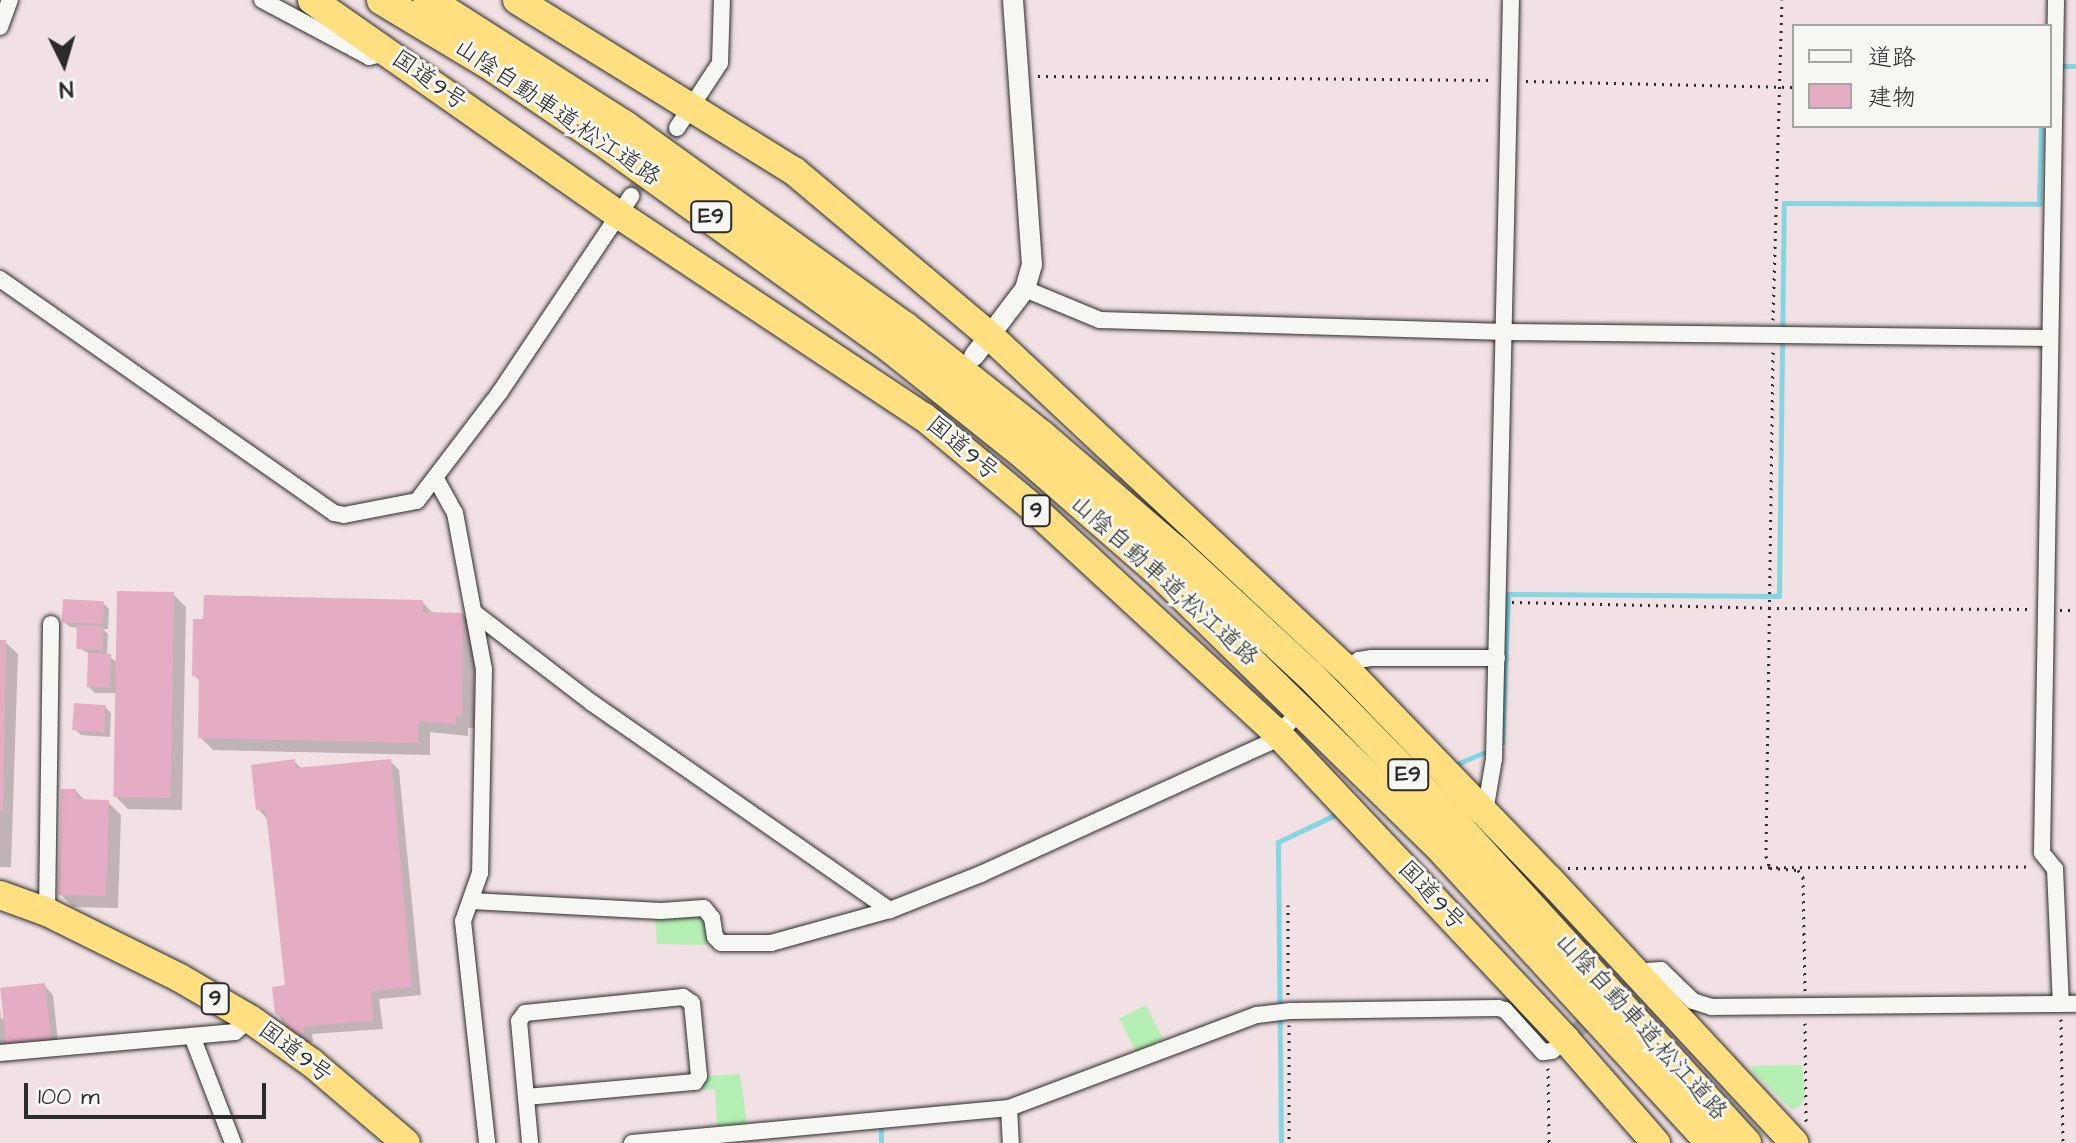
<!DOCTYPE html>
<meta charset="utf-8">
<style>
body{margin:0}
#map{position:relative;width:2076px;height:1143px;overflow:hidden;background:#f1e0e4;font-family:"Architects Daughter","Klee One",sans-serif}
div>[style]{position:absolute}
.green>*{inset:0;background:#b5efb3;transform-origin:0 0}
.shadow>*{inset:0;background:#0003}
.stream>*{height:5px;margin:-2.5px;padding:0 2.5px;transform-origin:2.5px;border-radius:2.5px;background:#86d6e2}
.building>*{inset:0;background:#e4adc3;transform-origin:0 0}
.minor-tunnel>*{height:16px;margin-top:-8px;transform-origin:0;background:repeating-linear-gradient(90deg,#c9bcbf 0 16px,transparent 0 24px)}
.path>*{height:3px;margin-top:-1.5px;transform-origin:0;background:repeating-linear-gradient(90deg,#2b2b2b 0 2px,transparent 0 8px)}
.roads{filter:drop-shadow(0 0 2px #2b2b2b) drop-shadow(0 0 2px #2b2b2b)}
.minor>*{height:16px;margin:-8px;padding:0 8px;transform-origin:8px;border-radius:8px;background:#f6f6f2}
.tertiary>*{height:20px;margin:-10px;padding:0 10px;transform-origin:10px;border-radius:10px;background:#f6f6f2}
.trunk>*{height:28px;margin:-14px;padding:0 14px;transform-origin:14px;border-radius:14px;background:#ffdf80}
.motorway>*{height:30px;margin:-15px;padding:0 15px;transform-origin:15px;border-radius:15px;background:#ffdf80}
span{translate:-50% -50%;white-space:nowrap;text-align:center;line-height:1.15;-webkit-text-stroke:6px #f6f6f2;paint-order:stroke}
.shield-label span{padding:2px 6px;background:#f6f6f2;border:2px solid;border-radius:6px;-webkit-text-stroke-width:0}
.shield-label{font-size:22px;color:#2b2b2b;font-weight:700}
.street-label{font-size:24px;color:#2b2b2b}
.legend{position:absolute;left:1792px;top:24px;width:260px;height:104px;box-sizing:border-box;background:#f6f6f2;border:2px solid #a5a5a2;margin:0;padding:10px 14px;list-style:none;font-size:24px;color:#2b2b2b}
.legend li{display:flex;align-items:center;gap:16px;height:40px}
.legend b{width:40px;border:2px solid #a5a5a2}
.north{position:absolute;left:24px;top:24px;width:80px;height:80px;-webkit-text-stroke:6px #f6f6f2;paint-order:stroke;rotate:175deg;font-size:22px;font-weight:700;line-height:32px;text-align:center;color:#2b2b2b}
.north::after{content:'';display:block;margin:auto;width:28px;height:36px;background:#2b2b2b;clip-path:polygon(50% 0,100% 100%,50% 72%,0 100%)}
.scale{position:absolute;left:24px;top:1083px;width:242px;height:36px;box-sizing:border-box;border:4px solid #2b2b2b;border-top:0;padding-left:10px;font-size:24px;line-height:28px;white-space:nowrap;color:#2b2b2b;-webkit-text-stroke:6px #f6f6f2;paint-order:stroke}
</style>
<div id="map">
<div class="green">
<i style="clip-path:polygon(696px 912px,706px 917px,707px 945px,657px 944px,655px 917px)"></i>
<i style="left:1146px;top:1005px;width:38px;height:30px;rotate:63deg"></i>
<i style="clip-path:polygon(1802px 1065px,1805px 1097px,1800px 1106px,1792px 1110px,1752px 1071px,1752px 1066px)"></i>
<i style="clip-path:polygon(740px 1074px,747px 1124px,717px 1126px,715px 1089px,701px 1090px,708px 1076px)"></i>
</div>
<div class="shadow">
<i style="clip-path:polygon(173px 594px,186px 607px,182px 810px,128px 809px,115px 796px,117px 693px,95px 693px,89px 687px,90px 654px,79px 648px,79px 628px,70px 627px,64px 622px,103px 603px,109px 609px,108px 629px,103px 629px,108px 634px,107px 655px,118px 663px)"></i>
<i style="clip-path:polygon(422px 602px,434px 614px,463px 614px,475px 627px,474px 728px,468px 728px,468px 736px,430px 732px,430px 755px,213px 750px,200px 737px,201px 682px,194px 675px)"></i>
<i style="clip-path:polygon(0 641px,5px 642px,18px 654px,11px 867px,0 867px)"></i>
<i style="clip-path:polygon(105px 707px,111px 713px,110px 737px,81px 735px,75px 729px)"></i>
<i style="clip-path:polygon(294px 761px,302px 769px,390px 761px,399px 770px,421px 995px,379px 999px,383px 1029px,312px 1034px,313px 1042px,297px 1044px,277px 1013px,287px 986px,267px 819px,258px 809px)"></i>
<i style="clip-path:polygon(76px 791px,86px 802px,108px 802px,121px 815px,118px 908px,73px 907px,60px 894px)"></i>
<i style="clip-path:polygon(44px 985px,53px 995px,59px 1051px,0 1060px,0 1008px,1px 1019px,5px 1018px)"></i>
</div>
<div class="stream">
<i style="left:2057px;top:66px;width:19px"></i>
<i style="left:1502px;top:743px;width:149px;rotate:-87.7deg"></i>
<i style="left:1508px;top:594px;width:271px;rotate:0.4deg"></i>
<i style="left:1779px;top:596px;width:393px;rotate:-89.3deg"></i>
<i style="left:1784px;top:203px;width:255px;rotate:0.2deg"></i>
<i style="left:2039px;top:204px;width:78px;rotate:-88.5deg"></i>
<i style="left:1459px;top:763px;width:34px;rotate:-23deg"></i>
<i style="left:881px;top:1129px;width:14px;rotate:90deg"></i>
<i style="left:1281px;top:1143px;width:301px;rotate:-90.6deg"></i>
<i style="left:1278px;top:842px;width:65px;rotate:-25.4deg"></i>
</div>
<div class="building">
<i style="left:117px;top:591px;width:57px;height:206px;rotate:1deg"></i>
<i style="clip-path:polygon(204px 595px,423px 600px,422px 612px,463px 613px,462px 716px,456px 716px,456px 724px,418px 721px,418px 743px,198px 738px,199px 676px,192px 676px,193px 619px,203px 619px)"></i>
<i style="left:63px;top:599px;width:41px;height:23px;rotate:3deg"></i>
<i style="left:77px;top:625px;width:26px;height:24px;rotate:2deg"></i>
<i style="clip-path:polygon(0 640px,6px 640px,3px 811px,0 811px)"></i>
<i style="left:88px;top:653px;width:23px;height:34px;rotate:2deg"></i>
<i style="left:74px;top:703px;width:32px;height:27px;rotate:4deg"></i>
<i style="clip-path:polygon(295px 759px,295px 768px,391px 759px,412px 987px,371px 991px,374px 1021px,304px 1026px,304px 1034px,286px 1035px,284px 1018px,275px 1014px,272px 987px,285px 985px,266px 810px,256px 810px,251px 765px)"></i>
<i style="clip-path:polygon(61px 789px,76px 789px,76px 799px,109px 800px,106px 896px,58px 895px)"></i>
<i style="left:45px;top:983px;width:59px;height:45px;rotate:84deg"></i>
</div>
<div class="minor-tunnel">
<i style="left:631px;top:196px;width:82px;rotate:-55.9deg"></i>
<i style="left:1573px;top:1034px;width:81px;rotate:-41deg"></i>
</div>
<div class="path">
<i style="left:1038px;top:76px;width:456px;rotate:0.5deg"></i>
<i style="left:1526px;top:81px;width:268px;rotate:1.3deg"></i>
<i style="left:1773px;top:320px;width:320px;rotate:-88.4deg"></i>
<i style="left:1773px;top:352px;width:504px;rotate:90.8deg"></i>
<i style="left:1766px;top:856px;width:13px;rotate:72deg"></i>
<i style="left:1770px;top:868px;width:28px;rotate:4deg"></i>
<i style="left:1798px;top:870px;width:9px;rotate:54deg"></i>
<i style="left:1803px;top:877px;width:114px;rotate:89deg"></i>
<i style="left:1512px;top:602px;width:257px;rotate:1.3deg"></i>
<i style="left:1769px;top:608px;width:263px;rotate:0.2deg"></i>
<i style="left:2060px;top:610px;width:16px"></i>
<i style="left:1568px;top:868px;width:464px;rotate:-0.2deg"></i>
<i style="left:1288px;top:905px;width:93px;rotate:90deg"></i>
<i style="left:2061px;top:1019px;width:124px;rotate:89.1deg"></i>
<i style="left:1805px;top:1023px;width:99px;rotate:89.4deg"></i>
<i style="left:1289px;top:1025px;width:118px;rotate:90deg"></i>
<i style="left:1548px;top:1068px;width:75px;rotate:89.2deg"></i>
</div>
<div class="roads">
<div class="minor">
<i style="left:262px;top:0;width:121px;rotate:28deg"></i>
<i style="left:369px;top:57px;width:18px;rotate:-13deg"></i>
<i style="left:2056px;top:0;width:853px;rotate:90.94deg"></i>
<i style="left:2042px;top:853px;width:21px;rotate:51deg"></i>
<i style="left:2055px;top:869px;width:135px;rotate:87.5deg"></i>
<i style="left:0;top:27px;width:29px;rotate:-70deg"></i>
<i style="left:677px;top:128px;width:78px;rotate:-56.5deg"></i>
<i style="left:720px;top:63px;width:63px;rotate:-88.2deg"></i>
<i style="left:0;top:279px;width:408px;rotate:35deg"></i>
<i style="left:334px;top:513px;width:10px;rotate:11deg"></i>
<i style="left:344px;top:515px;width:74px;rotate:-10.9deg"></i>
<i style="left:417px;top:501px;width:137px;rotate:-52.7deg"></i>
<i style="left:500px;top:392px;width:236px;rotate:-56.2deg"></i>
<i style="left:1025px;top:289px;width:81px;rotate:22.5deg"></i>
<i style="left:1100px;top:320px;width:406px;rotate:1.7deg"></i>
<i style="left:1506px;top:332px;width:544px;rotate:0.63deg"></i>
<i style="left:436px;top:479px;width:39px;rotate:61deg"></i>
<i style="left:455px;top:513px;width:159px;rotate:79.5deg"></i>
<i style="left:484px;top:669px;width:204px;rotate:91.1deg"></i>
<i style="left:480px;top:873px;width:51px;rotate:109.5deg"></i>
<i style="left:463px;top:921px;width:223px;rotate:83.8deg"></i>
<i style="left:476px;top:614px;width:146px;rotate:37.5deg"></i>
<i style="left:592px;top:703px;width:363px;rotate:34.8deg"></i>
<i style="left:1342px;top:671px;width:20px;rotate:-33deg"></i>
<i style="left:1359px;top:660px;width:13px;rotate:-9deg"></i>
<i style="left:1372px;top:658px;width:125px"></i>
<i style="left:1485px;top:812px;width:54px;rotate:-80.4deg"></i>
<i style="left:1494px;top:759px;width:759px;rotate:-88.72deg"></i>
<i style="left:471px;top:901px;width:190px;rotate:3deg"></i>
<i style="left:661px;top:911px;width:43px;rotate:-4deg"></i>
<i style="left:704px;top:908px;width:13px;rotate:51deg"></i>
<i style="left:712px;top:918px;width:19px;rotate:81deg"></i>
<i style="left:715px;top:937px;width:8px;rotate:45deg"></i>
<i style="left:721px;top:943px;width:50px"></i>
<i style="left:771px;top:943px;width:123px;rotate:-15.5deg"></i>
<i style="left:890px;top:910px;width:98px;rotate:-21.6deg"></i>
<i style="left:981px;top:874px;width:315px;rotate:-24.5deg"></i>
<i style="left:1268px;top:743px;width:36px;rotate:-44deg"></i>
<i style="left:47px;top:912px;width:288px;rotate:-89.2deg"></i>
<i style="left:1635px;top:980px;width:15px;rotate:-37deg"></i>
<i style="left:1647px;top:971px;width:14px;rotate:-4deg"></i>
<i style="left:1661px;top:970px;width:45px;rotate:44.1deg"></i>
<i style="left:1693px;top:1001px;width:20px;rotate:18deg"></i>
<i style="left:1712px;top:1007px;width:364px;rotate:-0.5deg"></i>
<i style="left:192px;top:1036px;width:115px;rotate:69deg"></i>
<i style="left:0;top:1053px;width:236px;rotate:-5.1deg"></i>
<i style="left:235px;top:1032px;width:20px;rotate:-41deg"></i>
<i style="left:526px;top:1097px;width:170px;rotate:-5.1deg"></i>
<i style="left:695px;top:1082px;width:7px;rotate:-56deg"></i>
<i style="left:699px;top:1076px;width:73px;rotate:-95.5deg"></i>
<i style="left:692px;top:1003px;width:11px;rotate:-146deg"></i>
<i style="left:683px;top:997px;width:159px;rotate:174.2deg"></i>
<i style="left:525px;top:1013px;width:10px;rotate:127deg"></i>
<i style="left:519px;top:1021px;width:122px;rotate:84.8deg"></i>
<i style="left:1009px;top:1108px;width:35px;rotate:87deg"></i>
<i style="left:632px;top:1143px;width:379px;rotate:-5.3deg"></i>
<i style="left:1009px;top:1108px;width:265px;rotate:-20.6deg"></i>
<i style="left:1257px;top:1015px;width:34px;rotate:-7deg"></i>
<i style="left:1291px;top:1011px;width:207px;rotate:-0.8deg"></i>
<i style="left:1498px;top:1008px;width:7px;rotate:16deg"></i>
<i style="left:1505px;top:1010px;width:57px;rotate:47.9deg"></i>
<i style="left:1543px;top:1052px;width:9px;rotate:-6deg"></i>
<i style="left:1552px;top:1051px;width:24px;rotate:-38deg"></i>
</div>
<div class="tertiary">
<i style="left:974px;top:356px;width:84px;rotate:-52.7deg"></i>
<i style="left:1025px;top:289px;width:25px;rotate:-74deg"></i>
<i style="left:1032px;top:265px;width:266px;rotate:-94.1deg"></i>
</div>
<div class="trunk">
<i style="left:312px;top:0;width:373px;rotate:35deg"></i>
<i style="left:618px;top:214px;width:367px;rotate:33.6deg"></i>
<i style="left:924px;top:417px;width:141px;rotate:39.8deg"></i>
<i style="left:1032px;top:507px;width:335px;rotate:42.7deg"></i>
<i style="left:1278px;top:734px;width:420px;rotate:46.7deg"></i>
<i style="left:1566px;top:1040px;width:137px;rotate:48.9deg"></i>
<i style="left:517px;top:0;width:326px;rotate:31.7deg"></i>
<i style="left:794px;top:171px;width:256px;rotate:40.1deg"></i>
<i style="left:990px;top:336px;width:486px;rotate:43.1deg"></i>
<i style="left:1345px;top:668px;width:295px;rotate:46deg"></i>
<i style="left:1550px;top:880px;width:359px;rotate:47.1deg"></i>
<i style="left:0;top:895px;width:50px;rotate:19.9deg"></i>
<i style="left:47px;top:912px;width:148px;rotate:26.4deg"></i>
<i style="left:180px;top:978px;width:81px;rotate:30.4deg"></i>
<i style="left:250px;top:1019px;width:76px;rotate:35.4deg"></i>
<i style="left:312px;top:1063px;width:123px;rotate:40.4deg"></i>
</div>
<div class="motorway">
<i style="left:382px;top:0;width:132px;rotate:31deg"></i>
<i style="left:495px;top:68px;width:139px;rotate:34.1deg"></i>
<i style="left:610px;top:146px;width:347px;rotate:35.7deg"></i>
<i style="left:892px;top:349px;width:171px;rotate:38.6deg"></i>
<i style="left:1026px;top:456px;width:178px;rotate:41.1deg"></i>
<i style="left:1160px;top:573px;width:388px;rotate:44.4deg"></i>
<i style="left:1437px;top:844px;width:406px;rotate:47.5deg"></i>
<i style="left:428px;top:0;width:234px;rotate:32.6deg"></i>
<i style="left:625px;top:126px;width:345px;rotate:35.7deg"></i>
<i style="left:905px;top:327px;width:175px;rotate:38.5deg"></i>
<i style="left:1042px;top:436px;width:178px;rotate:40.7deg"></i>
<i style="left:1177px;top:552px;width:181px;rotate:42.8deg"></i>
<i style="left:1310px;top:675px;width:203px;rotate:45.6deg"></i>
<i style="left:1452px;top:820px;width:437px;rotate:47.7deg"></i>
</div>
</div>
<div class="shield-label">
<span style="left:711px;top:217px">E9</span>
<span style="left:1036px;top:511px">9</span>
<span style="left:1408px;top:775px">E9</span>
<span style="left:215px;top:999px">9</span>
</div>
<div class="street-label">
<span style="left:429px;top:81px;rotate:35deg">国道9号</span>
<span style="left:557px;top:113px;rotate:34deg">山陰自動車道;松江道路</span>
<span style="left:962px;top:449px;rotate:40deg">国道9号</span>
<span style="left:1164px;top:581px;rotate:42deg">山陰自動車道;松江道路</span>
<span style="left:1431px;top:896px;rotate:47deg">国道9号</span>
<span style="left:1641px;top:1027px;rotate:48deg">山陰自動車道;松江道路</span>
<span style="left:295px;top:1053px;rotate:37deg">国道9号</span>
</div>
<ul class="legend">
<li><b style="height:10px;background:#f6f6f2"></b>道路</li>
<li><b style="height:22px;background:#e4adc3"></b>建物</li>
</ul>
<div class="north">N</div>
<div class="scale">100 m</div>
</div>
